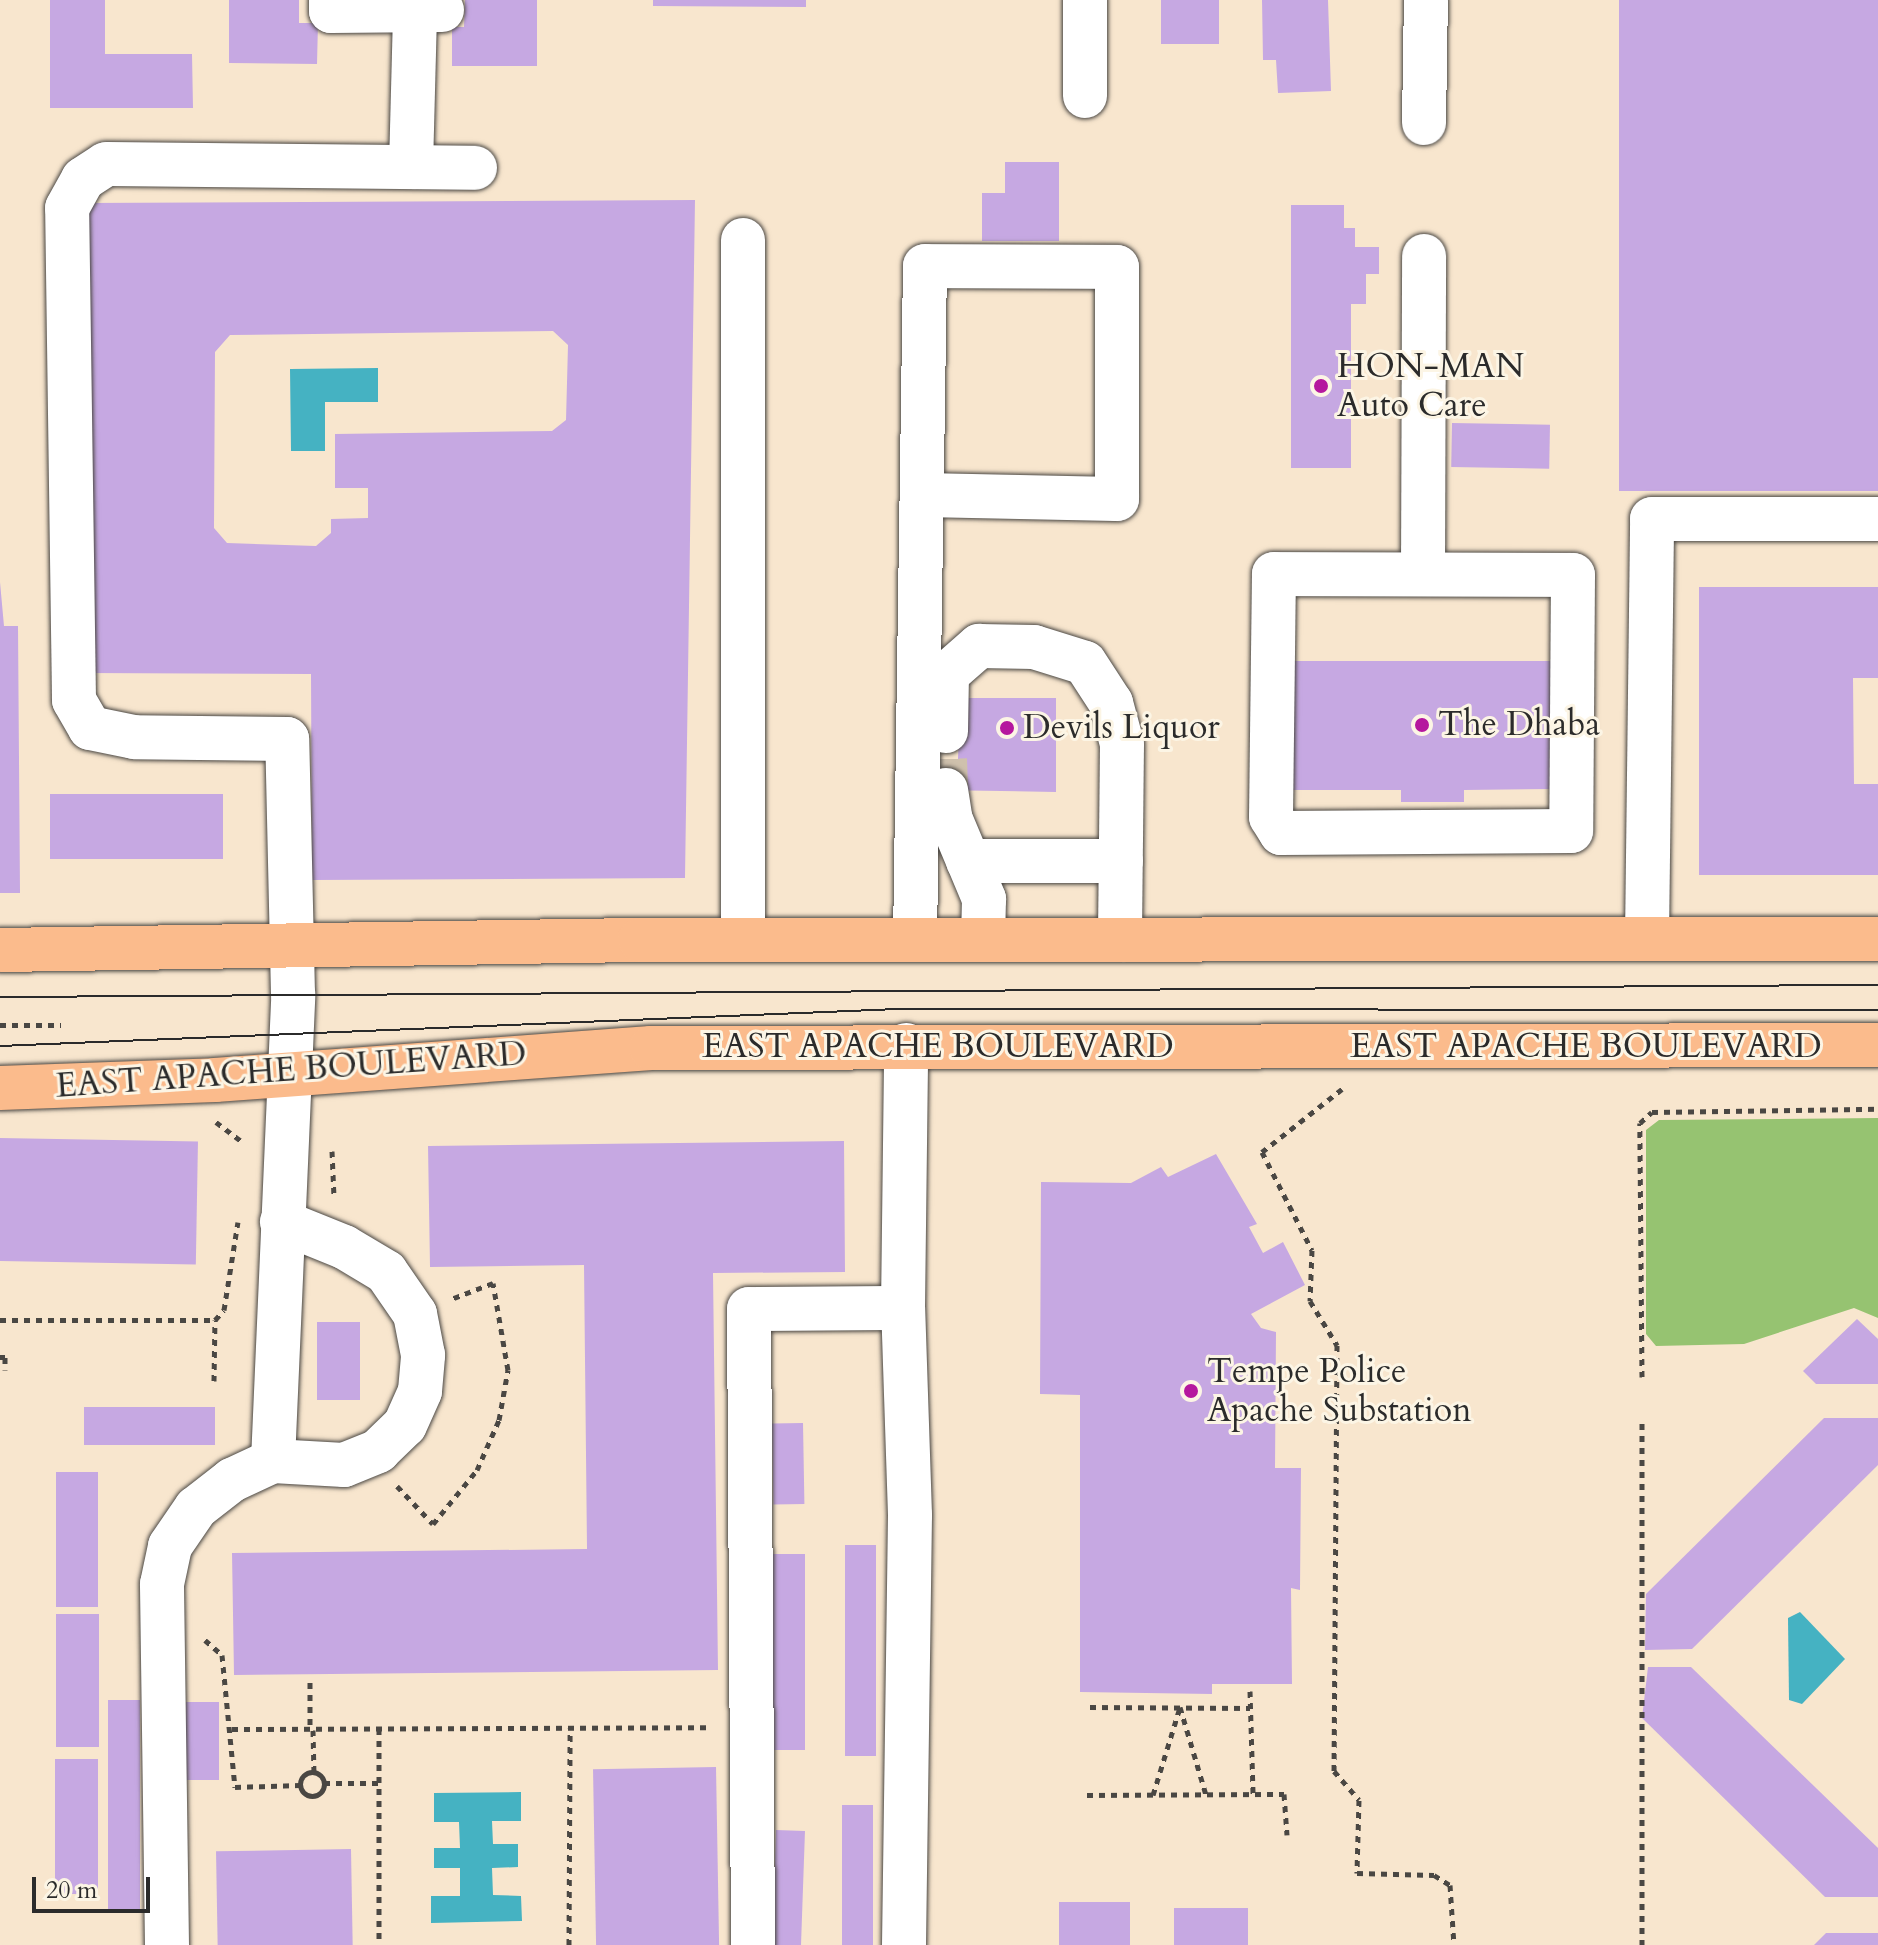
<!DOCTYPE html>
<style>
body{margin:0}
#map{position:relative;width:1878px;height:1945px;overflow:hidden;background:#f8e6ce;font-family:Cardo,serif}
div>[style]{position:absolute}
.green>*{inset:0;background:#96c371}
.water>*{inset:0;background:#45b2c2}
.building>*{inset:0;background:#c6a8e2;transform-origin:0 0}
.minor-tunnel>*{height:44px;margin-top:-22px;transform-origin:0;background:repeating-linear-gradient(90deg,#cfc1ad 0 44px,transparent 0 66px)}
.path>*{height:5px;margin-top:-2.5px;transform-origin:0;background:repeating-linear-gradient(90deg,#4a4743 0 6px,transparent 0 12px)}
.path>.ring{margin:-2.5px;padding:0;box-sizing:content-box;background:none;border:5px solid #4a4743;border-radius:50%}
.roads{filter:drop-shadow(0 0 2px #4a4743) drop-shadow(0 0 2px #4a4743)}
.minor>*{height:44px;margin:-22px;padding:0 22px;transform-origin:22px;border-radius:22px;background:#fff}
.major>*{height:44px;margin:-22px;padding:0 22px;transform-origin:22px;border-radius:22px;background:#fbbb8c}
.tram>*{height:2px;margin:-1px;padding:0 1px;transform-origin:1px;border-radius:1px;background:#2b2b2b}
.dots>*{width:22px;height:22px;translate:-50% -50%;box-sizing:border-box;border:4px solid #fcf5e5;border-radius:50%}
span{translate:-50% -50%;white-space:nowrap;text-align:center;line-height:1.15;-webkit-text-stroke:6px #fcf5e5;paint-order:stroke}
.poi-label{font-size:34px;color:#2b2b2b}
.left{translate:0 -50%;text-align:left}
.street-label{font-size:34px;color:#2b2b2b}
.scale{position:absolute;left:32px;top:1877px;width:118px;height:36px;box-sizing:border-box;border:4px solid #2b2b2b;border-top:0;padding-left:10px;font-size:24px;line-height:28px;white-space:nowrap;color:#2b2b2b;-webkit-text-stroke:6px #fcf5e5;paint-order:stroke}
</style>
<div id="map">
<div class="green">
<i style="clip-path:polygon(1878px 1118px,1878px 1318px,1854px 1308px,1744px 1344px,1656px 1346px,1646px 1334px,1646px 1130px,1659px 1120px)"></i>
</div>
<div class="water">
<i style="clip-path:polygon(378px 368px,378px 402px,325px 402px,325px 451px,291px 451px,290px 369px)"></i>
<i style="clip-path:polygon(1800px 1612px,1845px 1659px,1802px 1704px,1789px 1700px,1788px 1618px)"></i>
<i style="clip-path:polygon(521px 1792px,521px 1821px,492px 1821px,493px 1844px,518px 1844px,518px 1867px,492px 1868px,493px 1895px,521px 1896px,522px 1921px,431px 1923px,431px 1896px,460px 1896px,460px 1868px,434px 1868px,434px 1848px,460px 1848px,459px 1822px,434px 1822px,434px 1793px)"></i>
</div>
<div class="building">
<i style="clip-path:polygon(50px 0,105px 0,105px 54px,192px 54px,193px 108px,50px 108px)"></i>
<i style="clip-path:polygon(229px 0,299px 0,299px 23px,318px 23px,317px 64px,229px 63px)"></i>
<i style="clip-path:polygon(465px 0,537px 0,537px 66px,452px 66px,452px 27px,464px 27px)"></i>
<i style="clip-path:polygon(653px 0,806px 0,806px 7px,653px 6px)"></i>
<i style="left:1161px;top:0;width:58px;height:44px"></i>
<i style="clip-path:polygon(1262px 0,1328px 0,1331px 91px,1278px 93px,1276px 60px,1263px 60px)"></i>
<i style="left:1619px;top:0;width:259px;height:491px"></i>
<i style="clip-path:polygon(1005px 162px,1059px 162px,1059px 241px,982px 241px,982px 193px,1005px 193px)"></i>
<i style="clip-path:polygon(evenodd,695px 200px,685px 878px,312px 880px,311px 674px,84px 673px,83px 203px,695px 200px,553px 331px,568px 345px,566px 420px,552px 431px,335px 434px,335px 488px,368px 488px,368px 518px,331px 519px,331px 533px,316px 546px,227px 543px,214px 528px,215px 352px,230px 335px,553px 331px)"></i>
<i style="clip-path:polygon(1291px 205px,1344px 205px,1344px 228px,1355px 228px,1355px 247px,1379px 247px,1379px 274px,1366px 274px,1366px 304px,1351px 304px,1351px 468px,1291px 468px)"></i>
<i style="left:1452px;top:423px;width:98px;height:44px;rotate:1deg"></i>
<i style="clip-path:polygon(0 582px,4px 626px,18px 626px,20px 893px,0 893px)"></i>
<i style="clip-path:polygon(1699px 587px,1878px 587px,1878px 678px,1853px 678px,1854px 784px,1878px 784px,1878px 875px,1699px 875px)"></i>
<i style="clip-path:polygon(1291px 661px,1551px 661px,1552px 789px,1464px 790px,1464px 802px,1401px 802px,1401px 790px,1292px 790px)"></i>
<i style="clip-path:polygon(960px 698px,1056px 698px,1056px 792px,935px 790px,934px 759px,958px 759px)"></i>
<i style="left:223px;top:794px;width:65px;height:173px;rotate:90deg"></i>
<i style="left:0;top:1138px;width:198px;height:123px;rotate:1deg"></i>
<i style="clip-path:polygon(844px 1141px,845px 1272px,713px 1273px,718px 1670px,234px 1675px,232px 1553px,587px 1549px,584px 1265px,430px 1267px,428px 1146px)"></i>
<i style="clip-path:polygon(1216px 1154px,1257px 1224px,1249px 1227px,1263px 1253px,1283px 1242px,1305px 1285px,1251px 1314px,1261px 1328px,1276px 1332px,1275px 1468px,1301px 1468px,1300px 1590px,1291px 1588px,1292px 1684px,1212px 1684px,1212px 1694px,1080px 1692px,1080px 1395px,1040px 1394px,1041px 1182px,1131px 1183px,1161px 1167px,1168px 1177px)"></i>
<i style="clip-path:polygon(1857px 1319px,1878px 1339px,1878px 1384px,1816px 1384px,1803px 1371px)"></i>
<i style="left:317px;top:1322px;width:43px;height:78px"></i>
<i style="left:84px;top:1407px;width:131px;height:38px"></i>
<i style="clip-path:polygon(1824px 1418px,1878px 1418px,1878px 1465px,1692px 1649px,1645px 1650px,1646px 1594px)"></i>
<i style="left:803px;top:1423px;width:81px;height:31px;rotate:89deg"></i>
<i style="left:56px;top:1472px;width:42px;height:135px"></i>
<i style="left:845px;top:1545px;width:31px;height:211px"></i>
<i style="left:772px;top:1554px;width:33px;height:196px"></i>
<i style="left:56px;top:1614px;width:43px;height:133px"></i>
<i style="clip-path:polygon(1648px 1667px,1691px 1667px,1878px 1848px,1878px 1897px,1825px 1897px,1642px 1718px)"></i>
<i style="left:108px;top:1700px;width:32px;height:213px"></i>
<i style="left:186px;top:1702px;width:33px;height:78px"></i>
<i style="left:55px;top:1759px;width:43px;height:135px"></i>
<i style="left:716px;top:1767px;width:178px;height:123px;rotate:89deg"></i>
<i style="left:842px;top:1805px;width:31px;height:140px"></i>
<i style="left:776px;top:1830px;width:29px;height:115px;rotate:2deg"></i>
<i style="left:351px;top:1849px;width:96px;height:135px;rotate:89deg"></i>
<i style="left:1059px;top:1902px;width:71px;height:43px"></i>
<i style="left:1174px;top:1908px;width:74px;height:37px"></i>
<i style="clip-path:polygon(1826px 1933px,1878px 1933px,1878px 1945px,1814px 1945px)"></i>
</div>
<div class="minor-tunnel">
<i style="left:945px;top:759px;width:31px;rotate:88deg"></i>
</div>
<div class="path">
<i style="left:0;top:1025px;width:61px"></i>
<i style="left:1342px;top:1089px;width:102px;rotate:141.8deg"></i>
<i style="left:1262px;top:1152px;width:110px;rotate:63deg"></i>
<i style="left:1312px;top:1250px;width:51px;rotate:92.2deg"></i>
<i style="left:1310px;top:1301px;width:52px;rotate:58.5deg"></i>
<i style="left:1337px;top:1345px;width:426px;rotate:90.4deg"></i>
<i style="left:1334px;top:1771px;width:38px;rotate:49deg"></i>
<i style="left:1359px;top:1800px;width:73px;rotate:91.6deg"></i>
<i style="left:1357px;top:1873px;width:77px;rotate:1.5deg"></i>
<i style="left:1434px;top:1875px;width:19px;rotate:32deg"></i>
<i style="left:1450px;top:1885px;width:60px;rotate:86.2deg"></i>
<i style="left:216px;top:1122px;width:34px;rotate:37deg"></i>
<i style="left:332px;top:1151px;width:46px;rotate:87.5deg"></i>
<i style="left:0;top:1320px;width:215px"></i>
<i style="left:215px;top:1320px;width:13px;rotate:-48deg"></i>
<i style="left:224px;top:1310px;width:89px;rotate:-81deg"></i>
<i style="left:0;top:1357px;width:5px"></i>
<i style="left:5px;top:1357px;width:13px;rotate:90deg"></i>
<i style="left:1642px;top:1377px;width:254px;rotate:-90.5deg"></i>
<i style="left:1640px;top:1123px;width:16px;rotate:-43deg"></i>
<i style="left:1652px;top:1112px;width:226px;rotate:-0.8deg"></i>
<i style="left:214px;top:1381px;width:61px;rotate:-89.1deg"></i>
<i style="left:397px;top:1486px;width:52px;rotate:46.5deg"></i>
<i style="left:433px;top:1524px;width:70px;rotate:-50.8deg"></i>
<i style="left:477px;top:1470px;width:55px;rotate:-66.3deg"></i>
<i style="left:499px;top:1420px;width:51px;rotate:-79.8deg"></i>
<i style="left:508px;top:1370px;width:88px;rotate:-99.8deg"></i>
<i style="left:493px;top:1283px;width:45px;rotate:159.1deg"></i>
<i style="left:205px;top:1640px;width:23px;rotate:41deg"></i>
<i style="left:222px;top:1655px;width:133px;rotate:84.4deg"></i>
<i style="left:235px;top:1787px;width:65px;rotate:-1.8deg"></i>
<i style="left:310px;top:1682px;width:47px;rotate:90deg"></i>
<i style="left:1250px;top:1691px;width:104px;rotate:88.3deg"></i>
<i style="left:1090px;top:1707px;width:160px;rotate:0.4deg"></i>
<i style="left:232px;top:1729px;width:479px;rotate:-0.2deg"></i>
<i style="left:379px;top:1729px;width:216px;rotate:90deg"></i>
<i style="left:313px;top:1730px;width:43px;rotate:88.7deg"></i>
<i class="ring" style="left:300px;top:1772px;width:19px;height:19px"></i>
<i style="left:324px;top:1783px;width:55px"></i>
<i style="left:1087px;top:1795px;width:197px;rotate:-0.3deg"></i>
<i style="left:1284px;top:1794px;width:41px;rotate:85.8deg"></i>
<i style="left:1153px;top:1795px;width:92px;rotate:-72.9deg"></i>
<i style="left:1180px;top:1707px;width:92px;rotate:73.5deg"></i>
<i style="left:569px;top:1945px;width:217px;rotate:-89.7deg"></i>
<i style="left:1642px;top:1945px;width:522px;rotate:-90deg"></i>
</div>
<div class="roads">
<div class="minor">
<i style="left:331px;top:0;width:11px;rotate:90deg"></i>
<i style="left:331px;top:11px;width:111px;rotate:-0.5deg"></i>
<i style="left:1085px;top:96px;width:96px;rotate:-90deg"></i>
<i style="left:1424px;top:123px;width:123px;rotate:-89.1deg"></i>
<i style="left:411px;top:167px;width:155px;rotate:-88.5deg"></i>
<i style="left:743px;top:240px;width:700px;rotate:90deg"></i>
<i style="left:1274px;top:574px;width:299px;rotate:0.2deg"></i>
<i style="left:1573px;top:575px;width:256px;rotate:90.4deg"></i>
<i style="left:1571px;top:831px;width:290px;rotate:179.6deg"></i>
<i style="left:1281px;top:833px;width:19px;rotate:-122deg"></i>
<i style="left:1271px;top:817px;width:243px;rotate:-89.3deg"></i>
<i style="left:1423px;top:574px;width:318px;rotate:-89.8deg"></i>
<i style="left:946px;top:731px;width:57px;rotate:-89deg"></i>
<i style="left:947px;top:674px;width:43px;rotate:-41.2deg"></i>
<i style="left:979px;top:646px;width:55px;rotate:1deg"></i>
<i style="left:1034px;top:647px;width:53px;rotate:17.4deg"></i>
<i style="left:1085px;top:663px;width:48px;rotate:57deg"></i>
<i style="left:1111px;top:703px;width:42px;rotate:75deg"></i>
<i style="left:1122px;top:744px;width:196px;rotate:90.6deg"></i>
<i style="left:946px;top:790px;width:30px;rotate:81deg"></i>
<i style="left:951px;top:820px;width:86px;rotate:67.3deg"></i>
<i style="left:984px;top:899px;width:41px;rotate:91.4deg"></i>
<i style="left:968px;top:861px;width:153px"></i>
<i style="left:1647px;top:938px;width:419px;rotate:-89.3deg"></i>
<i style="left:1652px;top:519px;width:226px"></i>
<i style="left:915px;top:940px;width:674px;rotate:-89.15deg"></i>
<i style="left:925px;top:266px;width:192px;rotate:0.3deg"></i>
<i style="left:1117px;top:267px;width:232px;rotate:90deg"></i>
<i style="left:1117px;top:499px;width:195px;rotate:-178.8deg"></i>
<i style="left:273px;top:1461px;width:71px;rotate:3.2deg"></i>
<i style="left:344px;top:1465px;width:37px;rotate:-22deg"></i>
<i style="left:378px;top:1451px;width:37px;rotate:-44deg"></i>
<i style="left:405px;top:1425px;width:37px;rotate:-66deg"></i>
<i style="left:420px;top:1391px;width:36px;rotate:-85deg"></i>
<i style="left:423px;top:1355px;width:42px;rotate:-101deg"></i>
<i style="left:415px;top:1314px;width:51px;rotate:-124.6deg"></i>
<i style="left:386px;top:1272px;width:49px;rotate:-149.2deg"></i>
<i style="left:344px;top:1247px;width:67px;rotate:-158deg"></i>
<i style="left:167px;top:1945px;width:361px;rotate:-90.8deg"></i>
<i style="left:162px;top:1584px;width:39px;rotate:-78deg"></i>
<i style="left:170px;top:1546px;width:46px;rotate:-55.6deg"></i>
<i style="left:196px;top:1508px;width:46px;rotate:-37.9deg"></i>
<i style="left:232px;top:1480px;width:45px;rotate:-24.9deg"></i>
<i style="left:273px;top:1461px;width:467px;rotate:-87.5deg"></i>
<i style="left:293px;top:994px;width:255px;rotate:-91.3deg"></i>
<i style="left:287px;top:739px;width:153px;rotate:-179.3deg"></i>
<i style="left:134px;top:737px;width:45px;rotate:-168.4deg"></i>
<i style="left:90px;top:728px;width:32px;rotate:-120deg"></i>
<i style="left:74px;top:700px;width:492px;rotate:-90.8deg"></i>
<i style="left:67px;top:208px;width:33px;rotate:-61deg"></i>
<i style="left:83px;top:179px;width:27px;rotate:-33deg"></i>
<i style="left:106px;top:164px;width:369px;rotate:0.6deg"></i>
<i style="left:753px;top:1945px;width:636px;rotate:-90.36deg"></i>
<i style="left:749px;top:1309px;width:154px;rotate:-0.4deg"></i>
<i style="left:904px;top:1945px;width:430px;rotate:-89.2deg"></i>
<i style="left:910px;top:1515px;width:207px;rotate:-91.9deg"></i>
<i style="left:903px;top:1308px;width:263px;rotate:-89.3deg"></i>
</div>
<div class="major">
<i style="left:0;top:950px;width:640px;rotate:-0.9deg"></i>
<i style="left:640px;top:940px;width:1238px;rotate:-0.05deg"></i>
<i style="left:0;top:1088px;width:215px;rotate:-2.1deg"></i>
<i style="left:215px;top:1080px;width:437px;rotate:-4.2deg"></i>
<i style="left:651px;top:1048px;width:1227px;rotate:-0.14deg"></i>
</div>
</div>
<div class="tram">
<i style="left:0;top:997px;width:1878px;rotate:-0.37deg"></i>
<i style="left:0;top:1046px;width:898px;rotate:-2.36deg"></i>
<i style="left:897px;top:1009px;width:981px;rotate:0.06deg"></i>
</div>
<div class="dots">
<i style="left:1321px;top:386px;background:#b5179e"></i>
<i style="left:1422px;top:725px;background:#b5179e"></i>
<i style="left:1007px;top:728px;background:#b5179e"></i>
<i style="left:1191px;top:1391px;background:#b5179e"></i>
</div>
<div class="poi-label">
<span class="left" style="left:1337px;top:386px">HON-MAN<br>Auto Care</span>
<span class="left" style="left:1438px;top:725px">The Dhaba</span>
<span class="left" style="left:1023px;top:728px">Devils Liquor</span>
<span class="left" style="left:1207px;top:1391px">Tempe Police<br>Apache Substation</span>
</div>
<div class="street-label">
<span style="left:938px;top:1047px">EAST APACHE BOULEVARD</span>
<span style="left:1586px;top:1047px">EAST APACHE BOULEVARD</span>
<span style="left:291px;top:1070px;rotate:-4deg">EAST APACHE BOULEVARD</span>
</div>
<div class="scale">20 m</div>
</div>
